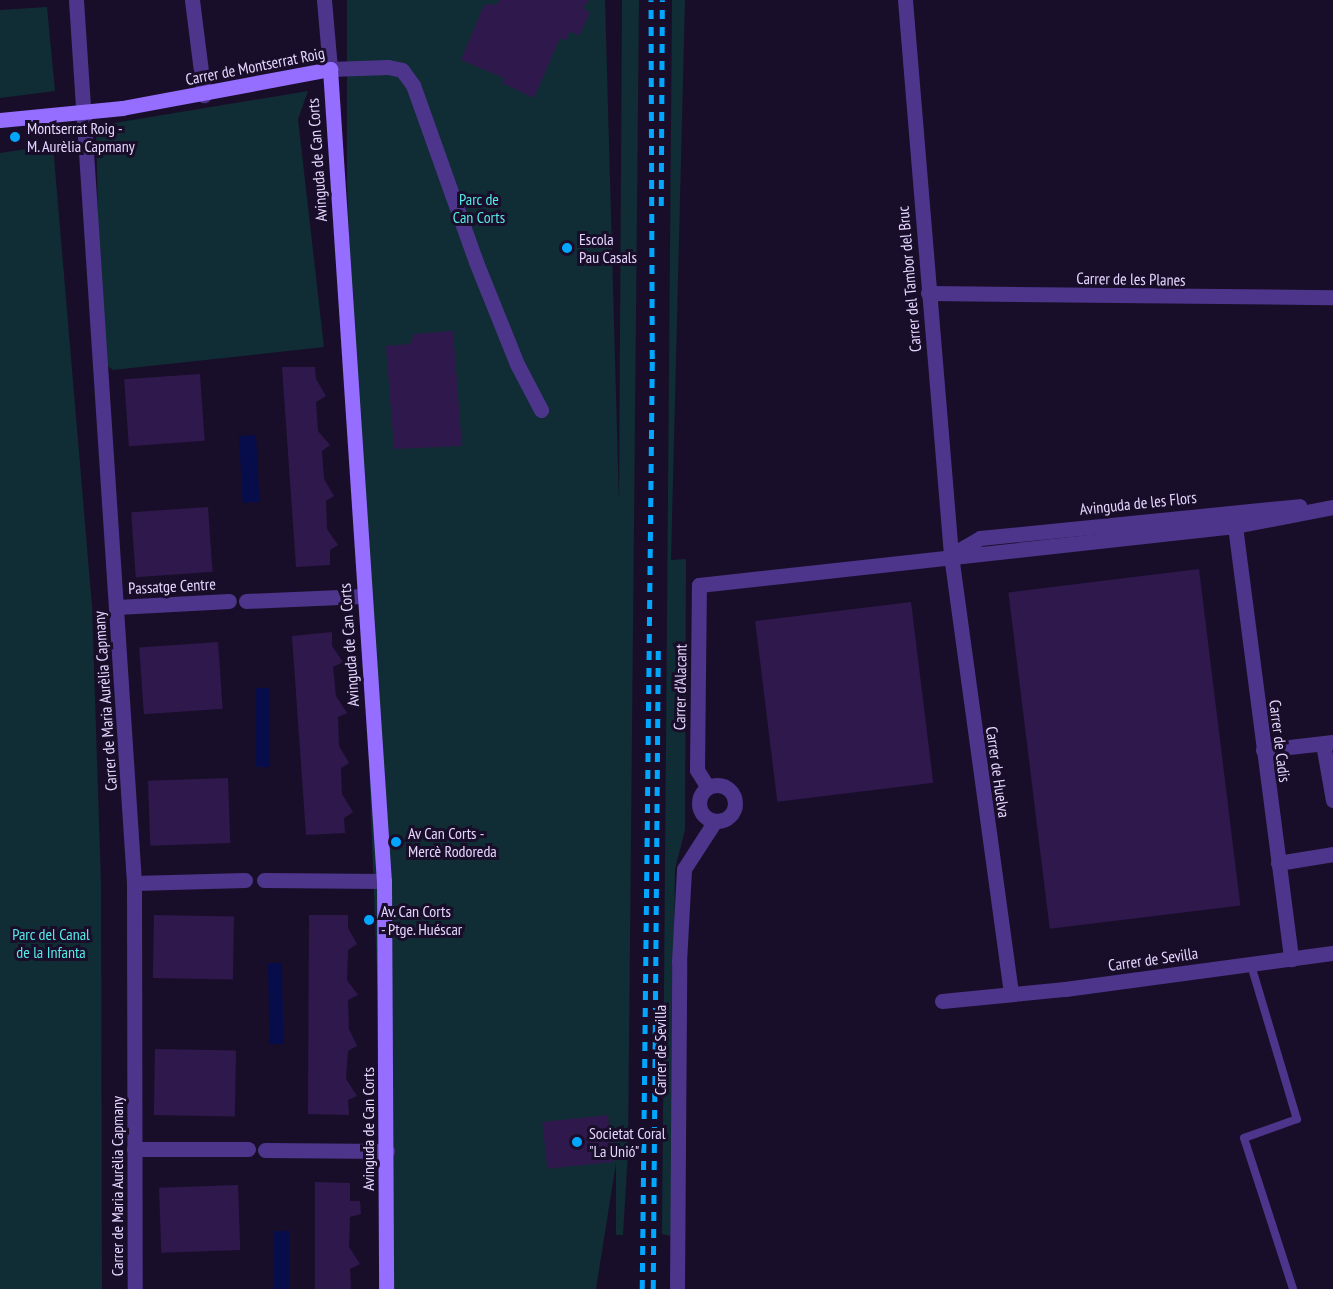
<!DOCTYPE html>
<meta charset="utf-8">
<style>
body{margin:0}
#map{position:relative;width:1333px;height:1289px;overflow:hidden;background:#190e29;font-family:"PT Sans Narrow",sans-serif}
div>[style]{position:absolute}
.green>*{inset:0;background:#102c34}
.water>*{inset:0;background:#060d4a;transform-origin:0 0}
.building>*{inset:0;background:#2f184c;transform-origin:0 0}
.lane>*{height:8px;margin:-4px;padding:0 4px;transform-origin:4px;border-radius:4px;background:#4e358c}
.street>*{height:15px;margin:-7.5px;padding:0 7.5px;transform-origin:7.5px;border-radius:7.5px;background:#4e358c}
.street>.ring{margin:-7.5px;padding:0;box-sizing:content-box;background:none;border:15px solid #4e358c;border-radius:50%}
.secondary>*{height:15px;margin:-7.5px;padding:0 7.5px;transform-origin:7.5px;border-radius:7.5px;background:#956dff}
.rail>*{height:4.5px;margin-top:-2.25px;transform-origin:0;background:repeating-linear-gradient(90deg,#02a6ff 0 9px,transparent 0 17px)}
.dots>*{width:16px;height:16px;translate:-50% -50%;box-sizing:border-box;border:3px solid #190e29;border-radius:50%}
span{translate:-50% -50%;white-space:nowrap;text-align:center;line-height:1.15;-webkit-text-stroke:6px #190e29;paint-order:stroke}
.street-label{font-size:16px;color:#e5d6ff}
.poi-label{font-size:16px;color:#e5d6ff}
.left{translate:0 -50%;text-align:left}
.park-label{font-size:16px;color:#57eaea}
</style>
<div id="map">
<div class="green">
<i style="clip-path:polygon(347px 0,605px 0,619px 502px,622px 0,639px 0,628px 1152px,623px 1235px,616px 1235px,616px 1163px,596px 1289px,389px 1289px,347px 183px)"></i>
<i style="clip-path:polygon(672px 0,685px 0,671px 560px,686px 559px,685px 830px,675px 869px,671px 1236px,662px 1234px)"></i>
<i style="clip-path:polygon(47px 7px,55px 91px,0 98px,0 10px)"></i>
<i style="clip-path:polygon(308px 91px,298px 119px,324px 347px,113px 370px,101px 361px,96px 126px)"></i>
<i style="clip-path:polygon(53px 145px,92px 606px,101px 883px,102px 1289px,0 1289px,0 153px)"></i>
</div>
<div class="water">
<i style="left:256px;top:435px;width:67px;height:17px;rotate:87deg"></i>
<i style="left:256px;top:688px;width:14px;height:79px"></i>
<i style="left:282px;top:963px;width:81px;height:14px;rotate:89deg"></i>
<i style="left:273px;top:1231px;width:16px;height:58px"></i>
</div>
<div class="building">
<i style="clip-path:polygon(500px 0,589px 0,583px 8px,590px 13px,579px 36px,570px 31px,566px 41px,560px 38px,534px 98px,502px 83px,504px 78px,461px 60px,484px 5px,497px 4px)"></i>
<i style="clip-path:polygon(453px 331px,462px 446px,394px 449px,386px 346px,410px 344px,414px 334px)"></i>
<i style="clip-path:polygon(282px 367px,315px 367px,316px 379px,326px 396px,316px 402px,318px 431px,330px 445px,322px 451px,324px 479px,334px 496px,326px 501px,327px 529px,338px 545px,330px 550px,330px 565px,296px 567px)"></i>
<i style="left:200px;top:374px;width:67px;height:76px;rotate:86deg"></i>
<i style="left:208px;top:507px;width:65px;height:77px;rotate:86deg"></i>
<i style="left:1199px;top:569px;width:339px;height:192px;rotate:83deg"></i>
<i style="left:911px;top:602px;width:182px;height:157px;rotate:83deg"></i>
<i style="clip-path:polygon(332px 632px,332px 646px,343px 662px,333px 667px,336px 696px,347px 713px,338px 717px,339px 746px,349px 763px,341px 768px,342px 794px,353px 812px,344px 818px,345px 833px,306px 835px,292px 636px)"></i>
<i style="left:218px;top:642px;width:67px;height:79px;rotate:86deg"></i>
<i style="left:228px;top:778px;width:65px;height:80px;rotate:88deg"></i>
<i style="left:154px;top:915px;width:80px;height:63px;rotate:1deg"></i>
<i style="clip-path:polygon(309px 915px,348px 915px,348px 928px,357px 944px,348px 950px,347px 980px,358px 995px,348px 1000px,349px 1029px,357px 1046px,348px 1051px,346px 1079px,357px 1096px,348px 1100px,349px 1115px,308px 1114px)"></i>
<i style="left:155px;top:1049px;width:81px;height:66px;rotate:1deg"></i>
<i style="left:608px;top:1115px;width:47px;height:66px;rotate:84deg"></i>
<i style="clip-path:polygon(315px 1182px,350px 1183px,350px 1201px,360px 1201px,361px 1214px,350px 1217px,349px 1247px,360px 1264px,350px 1269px,351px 1289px,315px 1289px)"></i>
<i style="left:238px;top:1185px;width:65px;height:79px;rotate:88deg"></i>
</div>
<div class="lane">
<i style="left:1251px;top:965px;width:161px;rotate:73.4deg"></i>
<i style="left:1297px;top:1119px;width:56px;rotate:160.3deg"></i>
<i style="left:1244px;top:1138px;width:159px;rotate:72deg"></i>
</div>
<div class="street">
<i style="left:76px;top:0;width:885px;rotate:86.24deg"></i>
<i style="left:134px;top:883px;width:406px;rotate:89.9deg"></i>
<i style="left:192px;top:0;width:96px;rotate:82.8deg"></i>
<i style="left:324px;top:0;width:69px;rotate:85deg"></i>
<i style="left:330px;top:69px;width:58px;rotate:-2deg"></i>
<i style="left:388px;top:67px;width:14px;rotate:12deg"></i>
<i style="left:402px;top:70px;width:19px;rotate:54deg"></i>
<i style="left:413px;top:85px;width:188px;rotate:70.4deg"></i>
<i style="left:476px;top:262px;width:110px;rotate:68.1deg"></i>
<i style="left:517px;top:364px;width:52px;rotate:62.4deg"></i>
<i style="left:905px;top:0;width:557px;rotate:85.26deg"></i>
<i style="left:951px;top:555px;width:442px;rotate:82.2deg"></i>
<i style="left:928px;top:293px;width:405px;rotate:0.6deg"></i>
<i style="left:1235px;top:526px;width:437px;rotate:82.6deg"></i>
<i style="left:956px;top:552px;width:28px;rotate:-30deg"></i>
<i style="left:980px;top:538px;width:321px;rotate:-5.7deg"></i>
<i style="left:246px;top:601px;width:117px;rotate:-2.4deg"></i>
<i style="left:117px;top:607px;width:112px;rotate:-3.1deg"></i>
<i style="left:1323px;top:744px;width:57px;rotate:79.9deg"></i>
<i style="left:1263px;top:750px;width:70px;rotate:-6.5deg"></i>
<i class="ring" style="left:699px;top:785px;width:21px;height:21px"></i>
<i style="left:707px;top:786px;width:19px;rotate:-122deg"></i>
<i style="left:697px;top:770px;width:185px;rotate:-89.4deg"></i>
<i style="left:699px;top:585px;width:539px;rotate:-6.28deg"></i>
<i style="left:1235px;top:526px;width:100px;rotate:-11deg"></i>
<i style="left:1278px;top:863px;width:56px;rotate:-9.3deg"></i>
<i style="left:264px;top:880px;width:120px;rotate:0.5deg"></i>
<i style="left:134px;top:883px;width:111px;rotate:-1.5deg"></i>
<i style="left:942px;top:1001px;width:124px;rotate:-5.6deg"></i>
<i style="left:1065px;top:989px;width:270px;rotate:-7.7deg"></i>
<i style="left:134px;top:1149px;width:114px"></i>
<i style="left:265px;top:1150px;width:122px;rotate:0.5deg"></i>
<i style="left:677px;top:1289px;width:327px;rotate:-89.6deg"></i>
<i style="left:679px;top:962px;width:93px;rotate:-86.9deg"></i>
<i style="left:684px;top:869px;width:57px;rotate:-57.1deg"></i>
</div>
<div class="secondary">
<i style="left:0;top:120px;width:123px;rotate:-5.6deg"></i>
<i style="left:122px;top:108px;width:212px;rotate:-10.6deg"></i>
<i style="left:330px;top:69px;width:814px;rotate:86.2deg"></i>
<i style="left:384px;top:881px;width:408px;rotate:89.7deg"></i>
</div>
<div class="rail">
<i style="left:661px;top:206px;width:206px;rotate:-89.7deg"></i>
<i style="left:642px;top:1289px;width:930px;rotate:-89.38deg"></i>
<i style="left:652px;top:359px;width:359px;rotate:-90.2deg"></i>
<i style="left:653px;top:1289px;width:639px;rotate:-89.55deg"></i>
</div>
<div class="dots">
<i style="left:15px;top:137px;background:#02a6ff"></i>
<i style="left:567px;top:248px;background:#02a6ff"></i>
<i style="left:396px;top:842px;background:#02a6ff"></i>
<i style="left:369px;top:920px;background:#02a6ff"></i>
<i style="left:577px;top:1142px;background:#02a6ff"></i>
</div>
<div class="street-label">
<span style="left:255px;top:66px;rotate:-11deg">Carrer de Montserrat Roig</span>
<span style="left:317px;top:160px;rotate:-94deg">Avinguda de Can Corts</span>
<span style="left:909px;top:279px;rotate:-95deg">Carrer del Tambor del Bruc</span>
<span style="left:1131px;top:279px;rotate:1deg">Carrer de les Planes</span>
<span style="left:1138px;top:503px;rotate:-6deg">Avinguda de les Flors</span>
<span style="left:172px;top:586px;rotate:-3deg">Passatge Centre</span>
<span style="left:349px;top:645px;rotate:-94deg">Avinguda de Can Corts</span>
<span style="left:680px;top:687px;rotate:-89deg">Carrer d'Alacant</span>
<span style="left:105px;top:701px;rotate:-94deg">Carrer de Maria Aurèlia Capmany</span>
<span style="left:1280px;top:741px;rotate:83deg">Carrer de Cadis</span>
<span style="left:998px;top:772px;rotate:82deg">Carrer de Huelva</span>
<span style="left:1153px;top:959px;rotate:-8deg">Carrer de Sevilla</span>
<span style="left:660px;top:1050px;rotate:-90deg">Carrer de Sevilla</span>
<span style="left:368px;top:1129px;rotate:-90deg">Avinguda de Can Corts</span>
<span style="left:117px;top:1186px;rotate:-90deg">Carrer de Maria Aurèlia Capmany</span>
</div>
<div class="poi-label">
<span class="left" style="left:27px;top:137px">Montserrat Roig -<br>M. Aurèlia Capmany</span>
<span class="left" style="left:579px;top:248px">Escola<br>Pau Casals</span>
<span class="left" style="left:408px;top:842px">Av Can Corts -<br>Mercè Rodoreda</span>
<span class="left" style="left:381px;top:920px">Av. Can Corts<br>- Ptge. Huéscar</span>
<span class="left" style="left:589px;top:1142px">Societat Coral<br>"La Unió"</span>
</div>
<div class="park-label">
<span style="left:479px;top:208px">Parc de<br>Can Corts</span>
<span style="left:51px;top:943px">Parc del Canal<br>de la Infanta</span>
</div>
</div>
